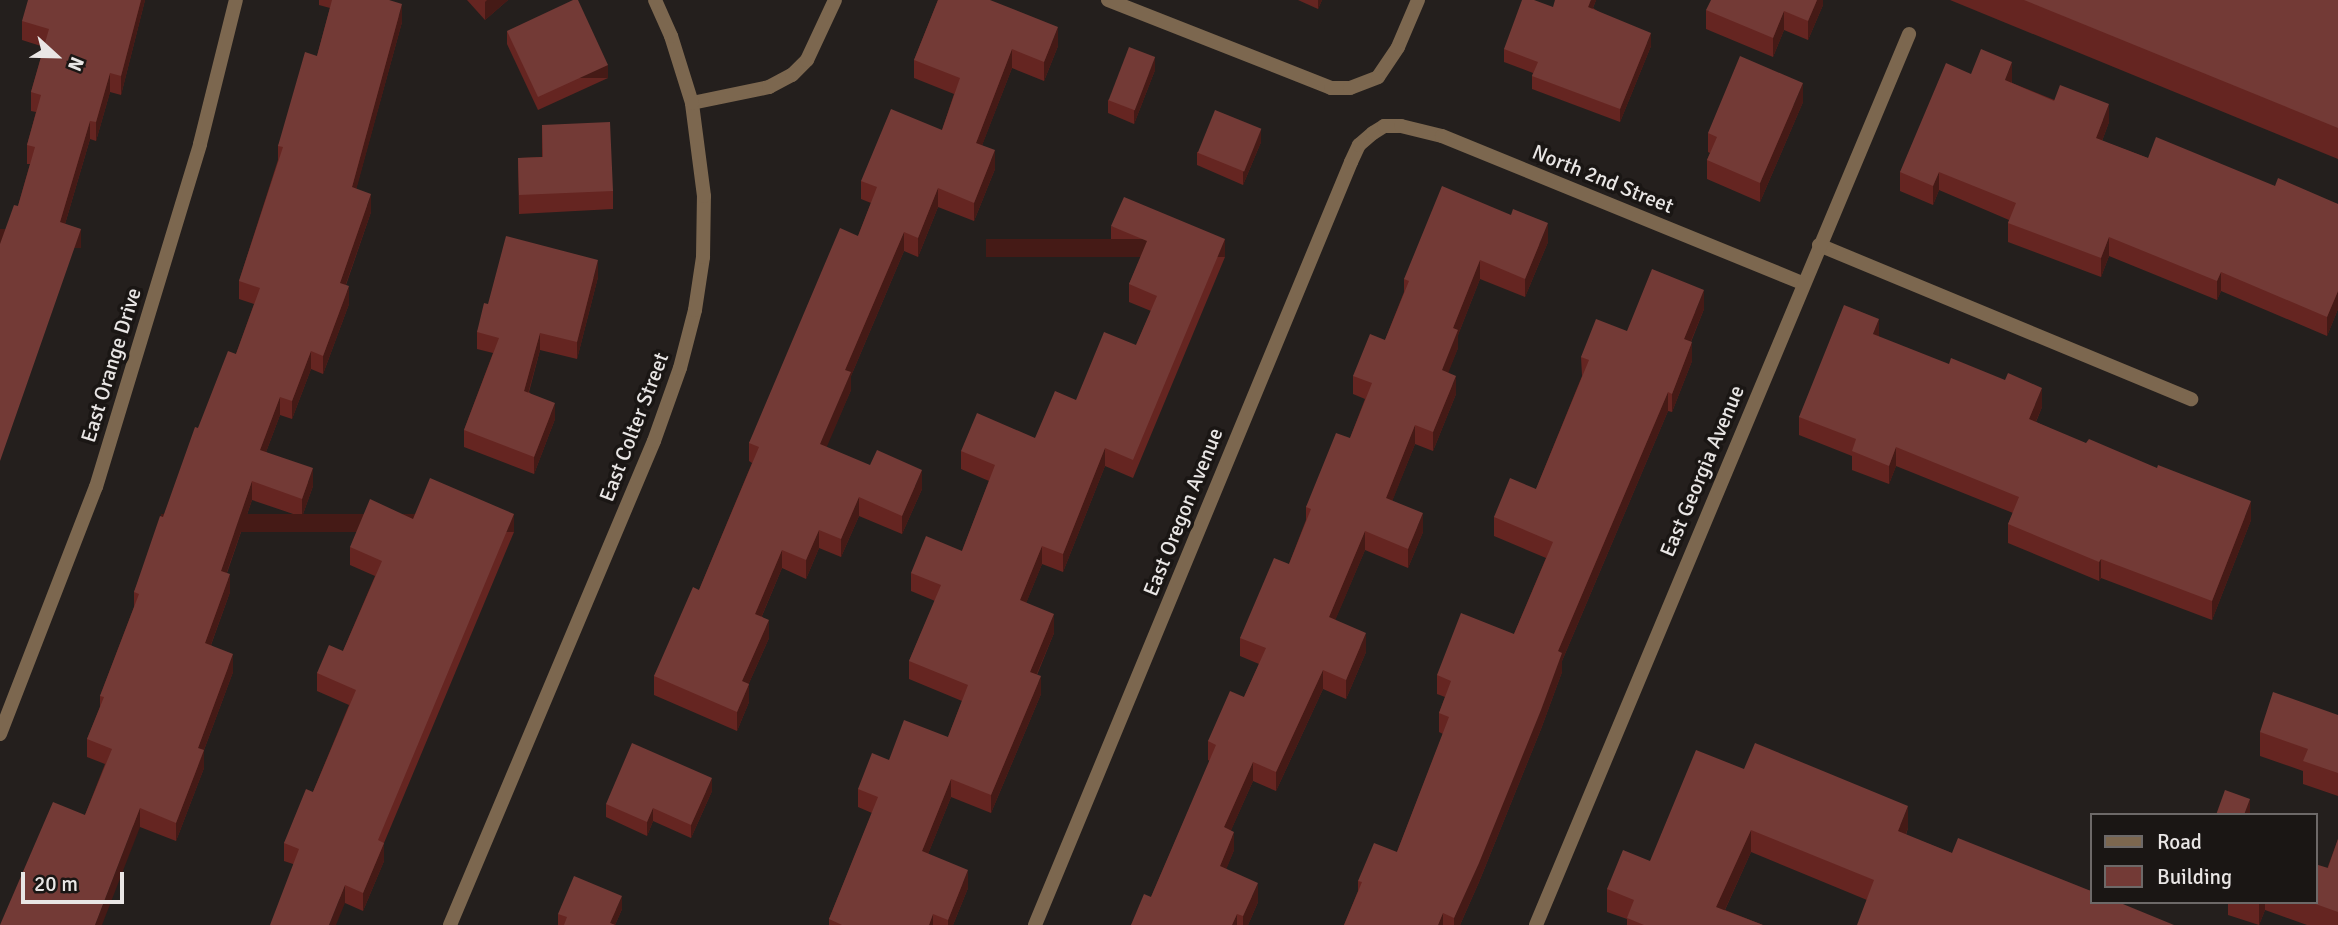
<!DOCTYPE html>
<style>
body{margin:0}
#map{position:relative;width:2338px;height:925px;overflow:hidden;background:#241f1d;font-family:Signika,sans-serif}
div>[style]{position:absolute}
.street>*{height:14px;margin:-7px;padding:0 7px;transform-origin:7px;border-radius:7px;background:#7c674f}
.wall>*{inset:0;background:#652521}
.shaded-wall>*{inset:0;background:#451a16;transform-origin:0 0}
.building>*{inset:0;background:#733a36;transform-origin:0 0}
span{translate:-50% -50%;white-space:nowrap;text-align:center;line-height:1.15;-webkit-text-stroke:7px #1a1614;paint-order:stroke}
.street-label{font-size:21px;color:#e9e6e5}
.legend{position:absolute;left:2090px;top:813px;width:228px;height:91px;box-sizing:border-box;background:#1a1614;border:2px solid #6d6968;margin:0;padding:9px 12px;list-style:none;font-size:21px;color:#e9e6e5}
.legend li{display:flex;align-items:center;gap:14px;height:35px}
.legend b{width:35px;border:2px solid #6d6968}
.north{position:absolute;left:21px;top:21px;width:70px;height:70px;-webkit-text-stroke:5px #1a1614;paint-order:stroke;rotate:112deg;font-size:19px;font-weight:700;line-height:28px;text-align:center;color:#e9e6e5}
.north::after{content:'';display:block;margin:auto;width:24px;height:32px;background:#e9e6e5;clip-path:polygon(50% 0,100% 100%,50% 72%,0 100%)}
.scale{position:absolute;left:21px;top:872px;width:103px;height:32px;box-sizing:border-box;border:4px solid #e9e6e5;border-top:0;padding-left:9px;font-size:21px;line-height:24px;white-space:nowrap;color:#e9e6e5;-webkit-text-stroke:5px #1a1614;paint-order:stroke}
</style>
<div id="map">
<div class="street">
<i style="left:1108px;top:0;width:240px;rotate:21.5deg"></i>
<i style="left:1331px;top:88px;width:19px"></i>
<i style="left:1350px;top:88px;width:30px;rotate:-21deg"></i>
<i style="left:1378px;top:77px;width:36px;rotate:-56deg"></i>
<i style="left:1398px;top:47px;width:51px;rotate:-66.9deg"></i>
<i style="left:692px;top:103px;width:79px;rotate:-11.7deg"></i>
<i style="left:769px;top:87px;width:26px;rotate:-28deg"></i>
<i style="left:792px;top:75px;width:21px;rotate:-45deg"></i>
<i style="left:807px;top:60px;width:66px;rotate:-65deg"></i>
<i style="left:1819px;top:245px;width:403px;rotate:22.5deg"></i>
<i style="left:0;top:734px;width:265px;rotate:-68.8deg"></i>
<i style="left:96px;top:487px;width:358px;rotate:-73.1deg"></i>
<i style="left:200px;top:144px;width:148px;rotate:-76deg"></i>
<i style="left:450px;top:925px;width:525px;rotate:-67.15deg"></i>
<i style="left:654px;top:441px;width:77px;rotate:-70.4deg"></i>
<i style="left:680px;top:368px;width:60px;rotate:-75.5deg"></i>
<i style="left:695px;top:310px;width:54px;rotate:-81.4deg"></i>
<i style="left:703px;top:257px;width:61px;rotate:-89.1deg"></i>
<i style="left:704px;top:196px;width:94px;rotate:-97.4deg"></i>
<i style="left:692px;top:103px;width:70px;rotate:-107.4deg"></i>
<i style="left:671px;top:36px;width:39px;rotate:-114deg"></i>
<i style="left:1035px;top:925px;width:826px;rotate:-67.5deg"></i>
<i style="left:1351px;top:162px;width:19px;rotate:-65deg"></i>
<i style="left:1359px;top:145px;width:18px;rotate:-41deg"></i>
<i style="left:1373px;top:133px;width:13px;rotate:-32deg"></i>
<i style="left:1384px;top:126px;width:17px"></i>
<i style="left:1401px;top:126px;width:42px;rotate:13.7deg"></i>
<i style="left:1442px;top:136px;width:390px;rotate:22.2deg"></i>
<i style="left:1536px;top:925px;width:966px;rotate:-67.28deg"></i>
</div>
<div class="wall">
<i style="clip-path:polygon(145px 0,121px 95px,110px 92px,96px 141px,90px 139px,65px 224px,81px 248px,18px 206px,30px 164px,27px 164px,27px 145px,36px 112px,31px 111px,31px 92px,44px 47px,22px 40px,22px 21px)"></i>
<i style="clip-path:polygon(319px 0,389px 0,402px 22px,356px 189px,371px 212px,346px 285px,349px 304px,323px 374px,311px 369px,292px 419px,280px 415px,266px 452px,313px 486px,302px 517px,252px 500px,227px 573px,230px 592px,211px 645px,233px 672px,204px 750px,204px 768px,176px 841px,140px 827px,85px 815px,105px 764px,87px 757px,87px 739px,100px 707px,100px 696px,134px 607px,134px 592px,198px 428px,236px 354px,254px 304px,239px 299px,239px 281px,278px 160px,278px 146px,317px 56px,330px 8px,319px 5px)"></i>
<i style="clip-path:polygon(467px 0,508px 0,485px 20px)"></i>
<i style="clip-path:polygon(938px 0,1058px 46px,1044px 81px,1012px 68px,982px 145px,995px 169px,974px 221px,938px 207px,918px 257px,904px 251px,851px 376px,851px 390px,826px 447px,922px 489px,902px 534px,859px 516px,841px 557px,819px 548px,806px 579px,782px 568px,762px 616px,769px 638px,749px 683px,749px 702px,737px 731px,654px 695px,654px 676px,699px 590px,752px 463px,749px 461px,749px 443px,858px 236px,871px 203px,861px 199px,861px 181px,942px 130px,954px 94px,914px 78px,914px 60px)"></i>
<i style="clip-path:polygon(1298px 0,1322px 0,1318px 9px)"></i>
<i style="clip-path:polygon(1596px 0,1593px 8px,1651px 46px,1620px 122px,1532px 89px,1532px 76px,1533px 73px,1504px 62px,1504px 49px)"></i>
<i style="clip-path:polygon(1823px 0,1823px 5px,1808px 40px,1784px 30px,1773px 57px,1706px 29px,1706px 10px)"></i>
<i style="clip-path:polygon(1950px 0,2338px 0,2338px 159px)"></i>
<i style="clip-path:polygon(507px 31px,608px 78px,538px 110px,507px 44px)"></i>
<i style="clip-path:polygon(1155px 70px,1134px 124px,1108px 113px,1108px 100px)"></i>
<i style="clip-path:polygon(1971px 74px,2012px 81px,2012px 83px,2109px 122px,2102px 141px,2148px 158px,2275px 186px,2338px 204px,2338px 309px,2327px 336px,2221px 291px,2217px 300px,2109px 256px,2101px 277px,2008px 242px,2008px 223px,2009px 220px,1939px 190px,1933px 205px,1900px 191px,1900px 172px)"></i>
<i style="clip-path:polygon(1803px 102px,1760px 202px,1707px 179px,1707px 160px,1710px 153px,1708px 152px,1708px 133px)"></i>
<i style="clip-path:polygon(542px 125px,613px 191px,613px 209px,519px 214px,518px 158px,542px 157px)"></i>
<i style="clip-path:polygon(1261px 142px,1243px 185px,1197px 165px,1197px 152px)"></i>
<i style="clip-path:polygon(1111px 226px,1225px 257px,1133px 478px,1105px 466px,1063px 572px,1042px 564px,1026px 603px,1054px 633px,1037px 675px,1041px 694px,991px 813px,951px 797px,928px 854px,968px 888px,953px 925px,829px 925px,829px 919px,872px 813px,858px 807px,858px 789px,889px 760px,948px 737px,962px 701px,909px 679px,909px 661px,935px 601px,911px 591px,911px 573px,962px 551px,989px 481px,961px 469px,961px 451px,1035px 438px,1136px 345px,1151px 311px,1129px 302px,1129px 284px,1141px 257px,1111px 244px)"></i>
<i style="clip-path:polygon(1548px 242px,1525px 297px,1480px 279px,1458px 335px,1458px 348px,1448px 372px,1456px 394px,1433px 451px,1415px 444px,1392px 501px,1423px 532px,1408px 568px,1365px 550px,1335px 620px,1366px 652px,1346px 699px,1323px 689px,1276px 791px,1253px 781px,1231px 830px,1234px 850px,1226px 869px,1258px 902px,1248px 925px,1131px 925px,1151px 897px,1210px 761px,1208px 760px,1208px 741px,1244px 697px,1259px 664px,1240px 656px,1240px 638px,1289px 564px,1306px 520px,1306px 507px,1350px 438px,1365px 399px,1353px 394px,1353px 376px,1385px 340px,1404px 292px,1404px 279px)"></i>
<i style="clip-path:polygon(598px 277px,577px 359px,540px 350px,529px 392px,555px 419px,534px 474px,464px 447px,464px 430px,493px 353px,477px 349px,477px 332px,488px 304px)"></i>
<i style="clip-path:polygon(1704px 309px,1691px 342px,1692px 361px,1672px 412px,1668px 411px,1562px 661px,1562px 672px,1541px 729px,1479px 882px,1460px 925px,1344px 925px,1358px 891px,1358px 881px,1397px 852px,1443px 734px,1439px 732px,1439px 713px,1445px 697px,1437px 694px,1437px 675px,1514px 634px,1546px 558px,1494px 536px,1494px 517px,1536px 489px,1582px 376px,1581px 357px,1627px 331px)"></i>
<i style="clip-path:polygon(1879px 337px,2042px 407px,2036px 422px,2251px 520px,2212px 620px,2101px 578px,2099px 581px,2008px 543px,2008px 524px,2013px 513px,1896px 466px,1889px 484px,1852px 470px,1852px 456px,1799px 435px,1799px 417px)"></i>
<i style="clip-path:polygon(413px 519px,514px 532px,384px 843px,384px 861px,363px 911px,345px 903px,293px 864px,284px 861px,284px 843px,313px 792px,349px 705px,317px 691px,317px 673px,343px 651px,375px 576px,350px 565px,350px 547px)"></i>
<i style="clip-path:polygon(2338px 715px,2338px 796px,2303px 784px,2303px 771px,2260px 756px,2260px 732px)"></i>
<i style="clip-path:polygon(1744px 769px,1908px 828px,1906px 835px,1952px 853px,2091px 891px,1867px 900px,1751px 852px,1725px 910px,1763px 925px,1627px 925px,1627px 919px,1607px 912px,1607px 889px,1650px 861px)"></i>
<i style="clip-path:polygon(712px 791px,691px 838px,653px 821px,647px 836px,606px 817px,606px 804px)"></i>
<i style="clip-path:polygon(2338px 839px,2338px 925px,2307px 925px,2265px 910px,2259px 925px,2228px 915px,2228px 902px,2315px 902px)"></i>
<i style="clip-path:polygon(622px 909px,615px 925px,558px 925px,558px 914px)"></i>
</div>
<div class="shaded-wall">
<i style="clip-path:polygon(141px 0,145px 0,121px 95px,121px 76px)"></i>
<i style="clip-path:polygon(487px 0,508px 0,485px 20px,485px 2px)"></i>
<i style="clip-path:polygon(1318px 0,1322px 0,1318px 9px)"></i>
<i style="clip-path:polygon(1591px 0,1596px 0,1588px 20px,1588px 7px)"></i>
<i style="clip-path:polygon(1817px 0,1823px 0,1823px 5px,1808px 40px,1808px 21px)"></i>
<i style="clip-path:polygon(402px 4px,402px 22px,352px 205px,352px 187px)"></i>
<i style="clip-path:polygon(1784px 11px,1784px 30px,1773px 57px,1773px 38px)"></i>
<i style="clip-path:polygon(1058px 27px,1058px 46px,1044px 81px,1044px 62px)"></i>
<i style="clip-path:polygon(1651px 33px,1651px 46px,1620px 122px,1620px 109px)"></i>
<i style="clip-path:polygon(1012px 49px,1012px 68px,976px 161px,976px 143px)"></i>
<i style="clip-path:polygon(1155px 57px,1155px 70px,1134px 124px,1134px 111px)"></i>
<i style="clip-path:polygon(2012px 62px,2012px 81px,2005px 99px,2005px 80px)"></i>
<i style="left:608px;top:65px;width:13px;height:77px;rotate:90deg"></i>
<i style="clip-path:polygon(110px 73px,110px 92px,96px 141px,96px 122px)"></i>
<i style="clip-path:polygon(1803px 83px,1803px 102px,1760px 202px,1760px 183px)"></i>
<i style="clip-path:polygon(2109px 104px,2109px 122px,2096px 157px,2096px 138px)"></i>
<i style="clip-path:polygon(90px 121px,90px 139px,60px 241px,60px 222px)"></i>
<i style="clip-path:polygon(1261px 129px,1261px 142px,1243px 185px,1243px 172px)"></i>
<i style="clip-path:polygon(995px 150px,995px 169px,974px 221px,974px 203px)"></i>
<i style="clip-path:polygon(1939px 172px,1939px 190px,1933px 205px,1933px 186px)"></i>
<i style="clip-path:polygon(938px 188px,938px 207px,918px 257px,918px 238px)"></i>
<i style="clip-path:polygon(371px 194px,371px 212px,340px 301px,340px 283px)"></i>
<i style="clip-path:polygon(1548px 223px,1548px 242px,1525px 297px,1525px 279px)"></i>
<i style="left:81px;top:229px;width:19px;height:246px;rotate:90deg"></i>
<i style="clip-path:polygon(904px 232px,904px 251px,851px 376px,851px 390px,820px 463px,820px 444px,845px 370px)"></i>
<i style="clip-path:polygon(2109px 237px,2109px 256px,2101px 277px,2101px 258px)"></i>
<i style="left:1225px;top:239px;width:18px;height:239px;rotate:90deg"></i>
<i style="clip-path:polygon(598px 260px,598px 277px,577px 359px,577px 342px)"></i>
<i style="clip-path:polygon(1480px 260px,1480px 279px,1458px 335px,1458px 348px,1442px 389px,1442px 370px,1453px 328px)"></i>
<i style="clip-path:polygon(2221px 272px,2221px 291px,2217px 300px,2217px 281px)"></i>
<i style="clip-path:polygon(349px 286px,349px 304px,323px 374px,323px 356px)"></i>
<i style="clip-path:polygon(1704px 290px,1704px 309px,1684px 358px,1684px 339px)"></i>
<i style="clip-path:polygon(2338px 291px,2338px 309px,2327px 336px,2327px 317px)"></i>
<i style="clip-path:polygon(1879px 319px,1879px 338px,1873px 334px)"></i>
<i style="clip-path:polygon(540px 333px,540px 350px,524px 408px,524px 391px)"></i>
<i style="clip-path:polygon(1692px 342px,1692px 361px,1672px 412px,1672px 394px)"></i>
<i style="clip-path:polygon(311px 351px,311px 369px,292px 419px,292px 401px)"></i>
<i style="clip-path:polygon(1456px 376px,1456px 394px,1433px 451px,1433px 432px)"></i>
<i style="clip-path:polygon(2042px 388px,2042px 407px,2029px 438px,2029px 419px)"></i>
<i style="clip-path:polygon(1668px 392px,1668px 411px,1562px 661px,1562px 672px,1541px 729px,1479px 882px,1460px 925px,1454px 925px,1454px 918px,1558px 651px)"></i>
<i style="clip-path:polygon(280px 397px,280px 415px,260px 468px,260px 450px)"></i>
<i style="clip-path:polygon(555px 403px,555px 419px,534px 474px,534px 457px)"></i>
<i style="clip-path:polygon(1415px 425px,1415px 444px,1386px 517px,1386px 498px)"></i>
<i style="clip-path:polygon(1896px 447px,1896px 466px,1889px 484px,1889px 466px)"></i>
<i style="clip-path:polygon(1105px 448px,1105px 466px,1063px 572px,1063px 554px)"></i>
<i style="clip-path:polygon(313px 468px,313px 486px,302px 517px,302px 499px)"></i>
<i style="clip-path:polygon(922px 470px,922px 489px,902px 534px,902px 516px)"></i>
<i style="clip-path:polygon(252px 481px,252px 500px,221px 589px,221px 571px)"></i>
<i style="clip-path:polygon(859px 497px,859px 516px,841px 557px,841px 539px)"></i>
<i style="clip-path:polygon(2251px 501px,2251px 520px,2212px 620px,2212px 601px)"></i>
<i style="clip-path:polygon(1423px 513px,1423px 532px,1408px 568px,1408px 549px)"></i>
<i style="left:514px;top:514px;width:18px;height:353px;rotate:90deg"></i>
<i style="clip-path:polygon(819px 530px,819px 548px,806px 579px,806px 560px)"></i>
<i style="clip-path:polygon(1365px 531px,1365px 550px,1329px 635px,1329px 617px)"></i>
<i style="clip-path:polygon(1042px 546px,1042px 564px,1020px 618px,1020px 600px)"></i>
<i style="clip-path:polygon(782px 550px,782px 568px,755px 632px,755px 614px)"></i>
<i style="clip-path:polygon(2101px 559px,2101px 578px,2099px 581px,2099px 562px)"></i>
<i style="clip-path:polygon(230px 574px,230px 592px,205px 661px,205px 643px)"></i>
<i style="clip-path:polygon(1054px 614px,1054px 633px,1030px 690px,1030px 672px)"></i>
<i style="clip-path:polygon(769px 620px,769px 638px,742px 699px,742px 681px)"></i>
<i style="clip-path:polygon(1366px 633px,1366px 652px,1346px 699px,1346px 680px)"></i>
<i style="clip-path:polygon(233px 654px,233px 672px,198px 766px,198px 748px)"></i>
<i style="clip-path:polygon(1323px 670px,1323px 689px,1276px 791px,1276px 772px)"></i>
<i style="clip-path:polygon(1041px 676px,1041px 694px,991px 813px,991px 795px)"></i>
<i style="clip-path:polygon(749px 684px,749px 702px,737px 731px,737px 712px)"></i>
<i style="clip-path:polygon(204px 750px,204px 768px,176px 841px,176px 823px)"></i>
<i style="clip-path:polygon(1253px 762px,1253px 781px,1224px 846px,1224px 827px)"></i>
<i style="clip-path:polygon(712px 778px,712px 791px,691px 838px,691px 825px)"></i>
<i style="clip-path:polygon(951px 779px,951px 797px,922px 869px,922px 851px)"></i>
<i style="clip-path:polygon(2250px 799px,2250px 815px,2244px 815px)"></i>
<i style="clip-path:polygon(1908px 806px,1908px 828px,1898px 854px,1898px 831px)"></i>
<i style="clip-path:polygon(140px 808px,140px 827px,102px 925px,95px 925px)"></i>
<i style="clip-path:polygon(653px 808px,653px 821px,647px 836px,647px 822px)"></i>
<i style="clip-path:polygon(1751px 830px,1751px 852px,1718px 925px,1716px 907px)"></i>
<i style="clip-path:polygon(1234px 832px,1234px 850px,1220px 885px,1220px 866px)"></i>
<i style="clip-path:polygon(384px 843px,384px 861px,363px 911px,363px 893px)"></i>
<i style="clip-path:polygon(968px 870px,968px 888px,953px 925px,948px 925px,948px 920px)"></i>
<i style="clip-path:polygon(1258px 883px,1258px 902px,1248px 925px,1243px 925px,1243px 916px)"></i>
<i style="clip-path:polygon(345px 885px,345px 903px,336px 925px,329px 925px)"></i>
<i style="clip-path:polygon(622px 896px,622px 909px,615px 925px,610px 923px)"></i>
<i style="clip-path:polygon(2259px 902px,2265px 902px,2265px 910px,2259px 925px)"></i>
<i style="clip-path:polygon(1443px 913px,1443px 925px,1438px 925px)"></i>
<i style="clip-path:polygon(933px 914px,933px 925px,929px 925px)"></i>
<i style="clip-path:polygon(1237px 914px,1237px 925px,1232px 925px)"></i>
</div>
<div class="building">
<i style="clip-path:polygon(28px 0,141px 0,121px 76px,110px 73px,96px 122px,90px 121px,60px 222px,81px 229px,0 461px,0 244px,14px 205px,18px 206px,35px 147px,27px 145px,41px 95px,31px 92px,49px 29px,22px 21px)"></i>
<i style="clip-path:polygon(332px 0,389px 0,402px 4px,352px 187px,371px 194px,340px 283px,349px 286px,323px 356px,311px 351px,292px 401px,280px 397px,260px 450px,313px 468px,302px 499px,252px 481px,221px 571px,230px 574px,205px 643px,233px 654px,198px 748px,204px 750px,176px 823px,140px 808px,95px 925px,0 925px,53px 802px,85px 815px,112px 749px,87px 739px,104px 697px,100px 696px,139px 594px,134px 592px,160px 516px,163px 517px,195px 427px,198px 428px,228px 351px,236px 354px,260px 288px,239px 281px,283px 147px,278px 146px,305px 52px,317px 56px)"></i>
<i style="clip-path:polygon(573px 0,578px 0,608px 65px,538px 97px,507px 31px)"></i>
<i style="clip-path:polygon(938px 0,990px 0,1058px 27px,1044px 62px,1012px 49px,976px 143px,995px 150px,974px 203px,938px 188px,918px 238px,904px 232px,845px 370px,851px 372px,820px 444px,870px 465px,877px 450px,922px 470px,902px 516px,859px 497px,841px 539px,819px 530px,806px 560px,782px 550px,755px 614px,769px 620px,742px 681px,749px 684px,737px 712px,654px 676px,693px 587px,699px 590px,759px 447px,749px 443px,840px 228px,858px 236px,877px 187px,861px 181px,891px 109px,942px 130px,960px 78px,914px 60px)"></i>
<i style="clip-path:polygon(1522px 0,1534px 0,1553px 7px,1555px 0,1591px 0,1588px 7px,1651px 33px,1620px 109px,1532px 76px,1538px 62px,1504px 49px)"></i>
<i style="clip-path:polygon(1711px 0,1817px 0,1808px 21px,1784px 11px,1773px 38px,1706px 10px)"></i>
<i style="clip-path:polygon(2024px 0,2338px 0,2338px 128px)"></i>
<i style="left:1129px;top:47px;width:28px;height:57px;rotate:21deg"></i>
<i style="clip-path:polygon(1981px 49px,2012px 62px,2005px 80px,2054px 101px,2060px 85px,2109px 104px,2096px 138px,2148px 158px,2156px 137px,2275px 186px,2278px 178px,2338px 204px,2338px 291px,2327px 317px,2221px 272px,2217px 281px,2109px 237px,2101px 258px,2008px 223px,2016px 203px,1939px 172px,1933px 186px,1900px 172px,1946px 63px,1971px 74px)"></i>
<i style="clip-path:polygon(1740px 56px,1803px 83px,1760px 183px,1707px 160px,1717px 137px,1708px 133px)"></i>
<i style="left:1215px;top:110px;width:50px;height:46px;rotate:22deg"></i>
<i style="clip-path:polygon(610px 122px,613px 191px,519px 195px,518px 158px,543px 157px,542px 125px)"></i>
<i style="clip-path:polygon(1442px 186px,1511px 215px,1513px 209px,1548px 223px,1525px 279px,1480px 260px,1453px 328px,1458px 330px,1442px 370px,1456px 376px,1433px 432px,1415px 425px,1386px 498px,1423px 513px,1408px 549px,1365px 531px,1329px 617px,1366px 633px,1346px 680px,1323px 670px,1276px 772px,1253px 762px,1224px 827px,1234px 832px,1220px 866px,1258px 883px,1243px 916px,1237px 914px,1232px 925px,1131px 925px,1144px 894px,1151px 897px,1216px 745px,1208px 741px,1230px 691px,1244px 697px,1266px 648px,1240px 638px,1274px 558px,1289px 564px,1311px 509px,1306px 507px,1336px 433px,1350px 438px,1372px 383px,1353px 376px,1370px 334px,1385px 340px,1409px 281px,1404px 279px)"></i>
<i style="clip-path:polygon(1124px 197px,1225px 239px,1133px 460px,1105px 448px,1063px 554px,1042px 546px,1020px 600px,1054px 614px,1030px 672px,1041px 676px,991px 795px,951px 779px,922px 851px,968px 870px,948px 920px,933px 914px,929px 925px,842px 925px,829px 919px,878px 797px,858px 789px,872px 753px,889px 760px,904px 720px,948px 737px,968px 685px,909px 661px,941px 585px,911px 573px,926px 536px,962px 551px,995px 465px,961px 451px,977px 413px,1035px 438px,1055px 391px,1076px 400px,1104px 332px,1136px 345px,1157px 296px,1129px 284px,1147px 241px,1111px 226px)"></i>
<i style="clip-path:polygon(506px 236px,598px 260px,577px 342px,540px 333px,524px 391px,555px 403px,534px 457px,464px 430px,499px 338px,477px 332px,484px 303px,488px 304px)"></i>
<i style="clip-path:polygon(1652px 269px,1704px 290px,1684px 339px,1692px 342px,1672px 394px,1668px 392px,1558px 651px,1562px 653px,1541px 710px,1479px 863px,1454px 918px,1443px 913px,1438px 925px,1344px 925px,1362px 882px,1358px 881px,1374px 843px,1397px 852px,1449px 717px,1439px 713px,1451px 681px,1437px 675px,1461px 613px,1514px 634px,1553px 542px,1494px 517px,1510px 478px,1536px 489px,1589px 360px,1581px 357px,1596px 319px,1627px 331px)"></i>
<i style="clip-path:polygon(1844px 305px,1879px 319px,1873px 334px,1949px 364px,1951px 358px,2005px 380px,2008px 373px,2042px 388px,2029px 419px,2086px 443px,2089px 439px,2157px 468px,2158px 465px,2251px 501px,2212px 601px,2101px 559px,2099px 562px,2008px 524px,2019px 497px,1896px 447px,1889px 466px,1852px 451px,1856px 439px,1799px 417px)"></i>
<i style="clip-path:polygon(430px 478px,514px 514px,378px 840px,384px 843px,363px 893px,345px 885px,329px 925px,270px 925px,299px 849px,284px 843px,306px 789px,313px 792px,356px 690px,317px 673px,329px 645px,343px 651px,382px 561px,350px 547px,370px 499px,413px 519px)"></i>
<i style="clip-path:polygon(2273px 692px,2338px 715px,2338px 773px,2303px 761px,2308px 749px,2260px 732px)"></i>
<i style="clip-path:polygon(632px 743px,712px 778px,691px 825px,653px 808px,647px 822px,606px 804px)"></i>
<i style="clip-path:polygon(1755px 743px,1908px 806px,1898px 831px,1952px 853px,1958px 838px,2091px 891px,2091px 902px,2118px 902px,2174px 925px,1857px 925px,1874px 880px,1751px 830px,1716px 907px,1763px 925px,1644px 925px,1627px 918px,1634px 900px,1607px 889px,1623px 850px,1650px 861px,1696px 750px,1744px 769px)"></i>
<i style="clip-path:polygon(2225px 790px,2250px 799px,2244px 815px,2216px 815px)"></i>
<i style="clip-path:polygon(2338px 839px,2338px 912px,2310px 902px,2315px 902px,2315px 864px,2328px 868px)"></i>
<i style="clip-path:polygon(574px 876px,622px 896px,610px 923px,615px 925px,564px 925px,567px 917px,558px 914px)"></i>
</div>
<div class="street-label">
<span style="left:1603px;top:179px;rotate:22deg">North 2nd Street</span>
<span style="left:111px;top:365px;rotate:-73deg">East Orange Drive</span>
<span style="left:634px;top:427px;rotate:-69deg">East Colter Street</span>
<span style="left:1702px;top:471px;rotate:-67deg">East Georgia Avenue</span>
<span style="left:1183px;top:512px;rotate:-68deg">East Oregon Avenue</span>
</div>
<ul class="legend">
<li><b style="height:9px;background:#7c674f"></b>Road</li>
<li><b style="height:19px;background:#733a36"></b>Building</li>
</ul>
<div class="north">N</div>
<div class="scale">20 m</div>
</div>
